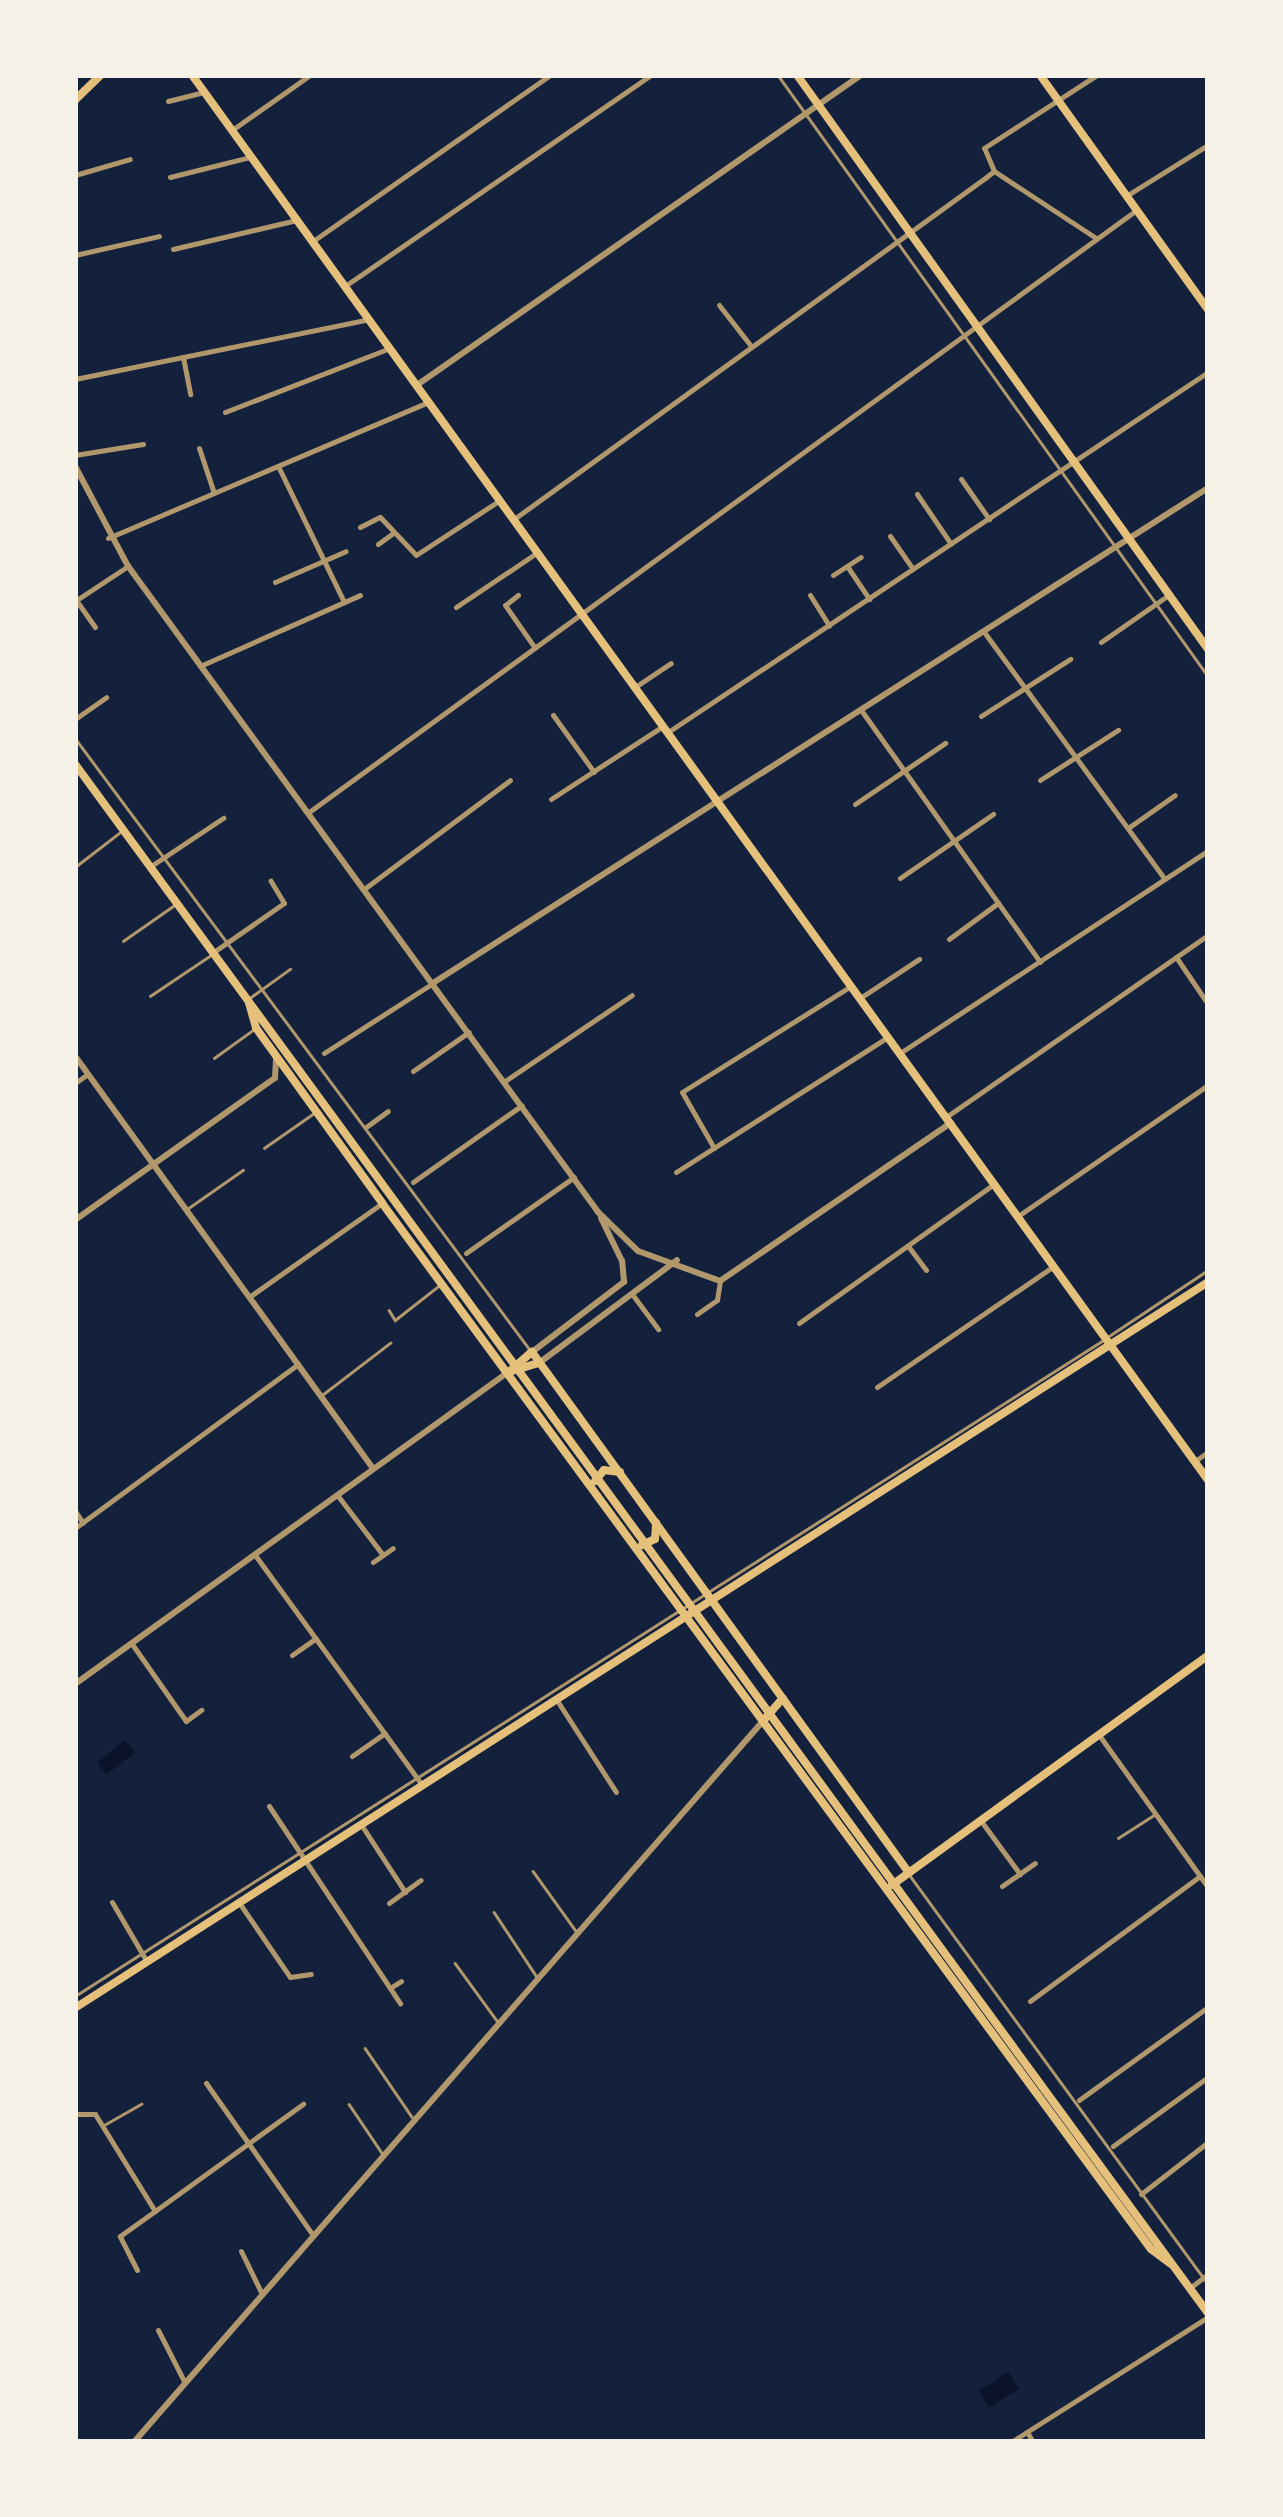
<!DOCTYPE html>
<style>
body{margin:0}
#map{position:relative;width:1283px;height:2517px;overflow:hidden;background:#14213d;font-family:Lato,sans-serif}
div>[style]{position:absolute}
.water>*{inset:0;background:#0b132b;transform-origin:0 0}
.service>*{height:2.5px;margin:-1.25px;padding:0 1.25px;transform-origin:1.25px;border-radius:1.25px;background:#b1986c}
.minor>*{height:5px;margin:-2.5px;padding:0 2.5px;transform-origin:2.5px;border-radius:2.5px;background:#b1986c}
.tertiary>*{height:6px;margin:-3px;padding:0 3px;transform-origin:3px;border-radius:3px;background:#b1986c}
.secondary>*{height:8px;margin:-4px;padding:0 4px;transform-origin:4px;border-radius:4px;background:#e5c07b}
.primary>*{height:8px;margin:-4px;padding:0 4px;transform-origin:4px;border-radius:4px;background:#e5c07b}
span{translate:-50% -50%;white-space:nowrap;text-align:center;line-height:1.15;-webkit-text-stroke:8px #f6f1e7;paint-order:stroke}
.frame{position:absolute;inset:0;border:78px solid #f6f1e7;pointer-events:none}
</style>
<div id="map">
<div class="water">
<i style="left:125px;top:1740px;width:16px;height:36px;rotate:52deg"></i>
<i style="left:1008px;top:2372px;width:20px;height:35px;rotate:57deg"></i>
</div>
<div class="service">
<i style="left:778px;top:75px;width:739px;rotate:54.42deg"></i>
<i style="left:75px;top:738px;width:764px;rotate:53.36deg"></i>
<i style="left:75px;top:867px;width:61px;rotate:-37.6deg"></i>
<i style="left:123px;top:941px;width:61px;rotate:-35deg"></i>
<i style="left:150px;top:996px;width:73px;rotate:-33.9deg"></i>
<i style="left:251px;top:997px;width:48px;rotate:-35.7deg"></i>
<i style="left:214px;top:1058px;width:48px;rotate:-35.7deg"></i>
<i style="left:264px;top:1148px;width:61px;rotate:-35deg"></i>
<i style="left:187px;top:1209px;width:68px;rotate:-34.9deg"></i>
<i style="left:389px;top:1310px;width:12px;rotate:59deg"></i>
<i style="left:395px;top:1320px;width:58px;rotate:-38deg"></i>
<i style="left:1109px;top:1336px;width:119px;rotate:-33.7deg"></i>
<i style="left:322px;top:1395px;width:86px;rotate:-37.4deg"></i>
<i style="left:1118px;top:1838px;width:43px;rotate:-32.6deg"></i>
<i style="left:533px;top:1871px;width:74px;rotate:54.4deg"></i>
<i style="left:911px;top:1877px;width:504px;rotate:53.88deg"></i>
<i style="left:494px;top:1912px;width:78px;rotate:56.5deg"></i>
<i style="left:455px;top:1963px;width:73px;rotate:53.9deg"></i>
<i style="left:75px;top:1996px;width:1218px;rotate:-32.53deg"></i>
<i style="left:365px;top:2048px;width:83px;rotate:55.7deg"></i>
<i style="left:349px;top:2104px;width:59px;rotate:56deg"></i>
<i style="left:104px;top:2125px;width:43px;rotate:-29.6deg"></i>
</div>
<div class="minor">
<i style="left:168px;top:101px;width:37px;rotate:-14deg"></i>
<i style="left:232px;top:130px;width:95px;rotate:-35.2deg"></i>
<i style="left:994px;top:171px;width:122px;rotate:33.3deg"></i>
<i style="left:75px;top:175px;width:57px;rotate:-16.2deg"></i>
<i style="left:170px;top:177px;width:82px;rotate:-14deg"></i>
<i style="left:1126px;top:196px;width:97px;rotate:-31.9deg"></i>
<i style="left:313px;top:241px;width:289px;rotate:-35deg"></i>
<i style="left:173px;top:249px;width:127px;rotate:-13.2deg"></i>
<i style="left:75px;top:255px;width:86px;rotate:-12.7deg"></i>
<i style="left:345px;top:286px;width:372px;rotate:-34.6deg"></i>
<i style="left:719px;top:305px;width:52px;rotate:52deg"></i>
<i style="left:183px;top:357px;width:38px;rotate:79deg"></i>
<i style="left:75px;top:379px;width:301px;rotate:-11.5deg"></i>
<i style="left:225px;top:412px;width:177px;rotate:-21.2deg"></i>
<i style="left:199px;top:448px;width:47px;rotate:71.6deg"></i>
<i style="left:75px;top:455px;width:69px;rotate:-9.2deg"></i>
<i style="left:278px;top:466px;width:151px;rotate:64.1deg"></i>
<i style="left:961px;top:479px;width:49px;rotate:55deg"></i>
<i style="left:917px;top:494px;width:60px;rotate:55.8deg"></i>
<i style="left:514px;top:519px;width:581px;rotate:-35.9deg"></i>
<i style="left:985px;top:178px;width:11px;rotate:-38deg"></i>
<i style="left:994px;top:171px;width:25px;rotate:-113deg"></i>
<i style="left:984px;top:148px;width:135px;rotate:-32.9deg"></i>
<i style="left:360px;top:527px;width:22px;rotate:-27deg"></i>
<i style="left:380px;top:517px;width:52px;rotate:46.5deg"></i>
<i style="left:416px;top:555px;width:100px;rotate:-33.2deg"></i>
<i style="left:890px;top:536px;width:40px;rotate:55.1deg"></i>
<i style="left:108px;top:538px;width:349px;rotate:-23deg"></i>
<i style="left:378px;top:544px;width:17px;rotate:-36deg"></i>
<i style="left:847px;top:566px;width:40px;rotate:56deg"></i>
<i style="left:833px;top:575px;width:33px;rotate:-33deg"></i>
<i style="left:275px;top:582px;width:77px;rotate:-23.6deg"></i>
<i style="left:518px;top:595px;width:16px;rotate:142deg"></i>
<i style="left:505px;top:605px;width:52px;rotate:55.1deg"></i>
<i style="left:810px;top:595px;width:36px;rotate:58deg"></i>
<i style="left:76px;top:600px;width:33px;rotate:55deg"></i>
<i style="left:75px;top:601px;width:64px;rotate:-33.4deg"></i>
<i style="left:456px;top:607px;width:99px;rotate:-33.9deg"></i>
<i style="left:984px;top:632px;width:306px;rotate:53.8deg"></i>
<i style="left:1101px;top:642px;width:84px;rotate:-34.8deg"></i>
<i style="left:200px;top:666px;width:175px;rotate:-23.9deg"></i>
<i style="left:635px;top:687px;width:43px;rotate:-33.7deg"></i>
<i style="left:861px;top:710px;width:309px;rotate:54.6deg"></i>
<i style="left:553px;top:715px;width:70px;rotate:54.3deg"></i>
<i style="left:981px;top:716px;width:106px;rotate:-32.6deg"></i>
<i style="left:75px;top:719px;width:38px;rotate:-35deg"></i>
<i style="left:668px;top:732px;width:649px;rotate:-33.69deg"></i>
<i style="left:1040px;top:780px;width:93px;rotate:-32.7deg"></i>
<i style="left:551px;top:799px;width:134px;rotate:-33.1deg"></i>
<i style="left:855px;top:804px;width:109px;rotate:-34.1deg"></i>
<i style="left:309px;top:812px;width:1022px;rotate:-36.04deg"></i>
<i style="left:1128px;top:828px;width:57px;rotate:-35.1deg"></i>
<i style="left:151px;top:866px;width:87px;rotate:-33.7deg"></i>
<i style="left:900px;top:878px;width:113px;rotate:-34.5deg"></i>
<i style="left:364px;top:889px;width:182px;rotate:-36.7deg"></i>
<i style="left:949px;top:939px;width:61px;rotate:-36.3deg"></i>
<i style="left:215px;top:951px;width:84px;rotate:-34.8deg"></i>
<i style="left:284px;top:903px;width:26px;rotate:-121deg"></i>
<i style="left:1176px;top:957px;width:57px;rotate:55.8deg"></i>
<i style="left:860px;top:998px;width:71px;rotate:-33.5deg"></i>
<i style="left:324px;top:1053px;width:130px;rotate:-32.7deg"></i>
<i style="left:900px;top:1053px;width:368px;rotate:-33.3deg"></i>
<i style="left:413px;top:1071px;width:68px;rotate:-34.9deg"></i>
<i style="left:505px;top:1081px;width:153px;rotate:-34.1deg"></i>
<i style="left:75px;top:1083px;width:16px;rotate:-35deg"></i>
<i style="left:946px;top:1117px;width:319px;rotate:-34.8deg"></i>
<i style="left:366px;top:1127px;width:27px;rotate:-36deg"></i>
<i style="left:714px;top:1148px;width:64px;rotate:-119.7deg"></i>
<i style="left:682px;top:1092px;width:199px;rotate:-32.1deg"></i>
<i style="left:676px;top:1172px;width:251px;rotate:-32.5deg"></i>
<i style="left:413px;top:1182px;width:133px;rotate:-35.2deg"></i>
<i style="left:1018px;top:1216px;width:231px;rotate:-34.6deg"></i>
<i style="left:908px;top:1246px;width:30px;rotate:53deg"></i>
<i style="left:466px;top:1253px;width:132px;rotate:-35.1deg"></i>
<i style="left:632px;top:1294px;width:44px;rotate:53.4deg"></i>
<i style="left:249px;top:1297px;width:161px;rotate:-35.2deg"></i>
<i style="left:697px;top:1314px;width:24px;rotate:-35deg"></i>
<i style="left:717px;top:1300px;width:19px;rotate:-81deg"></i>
<i style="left:799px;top:1323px;width:239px;rotate:-35.5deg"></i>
<i style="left:877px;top:1387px;width:212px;rotate:-34.4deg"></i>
<i style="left:1195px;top:1461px;width:16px;rotate:-35deg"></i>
<i style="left:338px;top:1496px;width:74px;rotate:52.7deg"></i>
<i style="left:75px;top:1511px;width:14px;rotate:56deg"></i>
<i style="left:75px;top:1528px;width:277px;rotate:-36.3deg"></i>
<i style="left:255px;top:1555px;width:284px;rotate:54deg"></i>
<i style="left:373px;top:1562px;width:24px;rotate:-35deg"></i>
<i style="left:132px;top:1644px;width:94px;rotate:55deg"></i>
<i style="left:186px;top:1721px;width:19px;rotate:-36deg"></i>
<i style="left:292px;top:1655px;width:29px;rotate:-35deg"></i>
<i style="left:558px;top:1702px;width:107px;rotate:57.2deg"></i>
<i style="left:1099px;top:1735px;width:187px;rotate:54.4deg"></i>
<i style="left:352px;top:1756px;width:40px;rotate:-34.9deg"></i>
<i style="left:269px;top:1806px;width:237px;rotate:56.4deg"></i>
<i style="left:981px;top:1821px;width:66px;rotate:53.7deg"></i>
<i style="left:362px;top:1826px;width:79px;rotate:56.9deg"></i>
<i style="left:1002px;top:1886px;width:40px;rotate:-34.9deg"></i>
<i style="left:112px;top:1902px;width:69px;rotate:59.7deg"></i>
<i style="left:389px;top:1903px;width:39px;rotate:-36deg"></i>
<i style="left:240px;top:1904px;width:88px;rotate:55.6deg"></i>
<i style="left:290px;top:1977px;width:21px;rotate:-8deg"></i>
<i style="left:390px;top:1988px;width:13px;rotate:-32deg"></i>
<i style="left:1030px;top:2001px;width:211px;rotate:-36.3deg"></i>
<i style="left:206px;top:2083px;width:186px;rotate:54.9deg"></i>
<i style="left:1079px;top:2100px;width:159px;rotate:-35.8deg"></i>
<i style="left:75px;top:2114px;width:20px"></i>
<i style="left:95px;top:2114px;width:114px;rotate:58.3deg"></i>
<i style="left:155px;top:2211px;width:183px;rotate:-35.9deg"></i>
<i style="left:1113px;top:2146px;width:117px;rotate:-36deg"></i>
<i style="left:1141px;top:2194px;width:85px;rotate:-37.8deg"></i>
<i style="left:241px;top:2251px;width:48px;rotate:64deg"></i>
<i style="left:137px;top:2270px;width:38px;rotate:-117deg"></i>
<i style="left:120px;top:2236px;width:43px;rotate:-35.5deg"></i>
<i style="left:1191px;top:2287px;width:21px;rotate:-37deg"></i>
<i style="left:158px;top:2330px;width:59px;rotate:63deg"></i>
<i style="left:1027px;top:2432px;width:12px;rotate:59deg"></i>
<i style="left:1011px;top:2442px;width:233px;rotate:-32.4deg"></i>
</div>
<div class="tertiary">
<i style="left:417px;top:385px;width:542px;rotate:-34.92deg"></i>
<i style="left:75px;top:466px;width:113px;rotate:62.1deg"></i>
<i style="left:128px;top:566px;width:799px;rotate:53.96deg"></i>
<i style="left:598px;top:1212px;width:56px;rotate:44.3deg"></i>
<i style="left:638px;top:1251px;width:87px;rotate:20.1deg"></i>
<i style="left:720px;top:1281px;width:280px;rotate:-34.4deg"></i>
<i style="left:433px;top:983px;width:920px;rotate:-32.57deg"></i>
<i style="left:75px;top:1056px;width:507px;rotate:54.15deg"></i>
<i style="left:75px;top:1220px;width:245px;rotate:-35.4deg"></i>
<i style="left:275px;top:1078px;width:20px;rotate:-87deg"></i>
<i style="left:532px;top:1352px;width:116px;rotate:-37.3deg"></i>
<i style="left:624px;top:1282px;width:21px;rotate:-95deg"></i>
<i style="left:622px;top:1261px;width:48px;rotate:-116deg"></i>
<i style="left:539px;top:1363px;width:172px;rotate:-36.7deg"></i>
<i style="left:75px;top:1684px;width:532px;rotate:-35.75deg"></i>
<i style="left:134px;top:2442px;width:957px;rotate:-48.9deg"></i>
</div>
<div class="secondary">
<i style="left:192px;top:75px;width:1734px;rotate:54.13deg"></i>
<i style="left:1040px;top:75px;width:289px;rotate:54.4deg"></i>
<i style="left:249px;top:1003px;width:26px;rotate:74deg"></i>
<i style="left:256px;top:1028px;width:216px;rotate:54.2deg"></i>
<i style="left:382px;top:1203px;width:1298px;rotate:53.68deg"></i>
<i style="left:1151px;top:2249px;width:25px;rotate:37deg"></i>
<i style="left:511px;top:1370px;width:28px;rotate:-41deg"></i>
<i style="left:532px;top:1352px;width:643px;rotate:54.11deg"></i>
<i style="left:512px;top:1371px;width:28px;rotate:-17deg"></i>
<i style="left:595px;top:1481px;width:14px;rotate:-51deg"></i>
<i style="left:604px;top:1470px;width:16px;rotate:7deg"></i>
<i style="left:642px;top:1545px;width:14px;rotate:-25deg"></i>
<i style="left:655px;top:1539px;width:16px;rotate:-86deg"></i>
<i style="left:763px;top:1721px;width:30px;rotate:-49deg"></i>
<i style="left:892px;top:1885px;width:391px;rotate:-36deg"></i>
</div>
<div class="primary">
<i style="left:797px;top:75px;width:706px;rotate:54.4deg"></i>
<i style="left:75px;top:100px;width:36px;rotate:-44deg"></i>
<i style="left:75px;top:764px;width:1919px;rotate:53.82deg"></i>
<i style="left:75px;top:2008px;width:1346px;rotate:-32.65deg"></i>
</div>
<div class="frame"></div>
</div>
